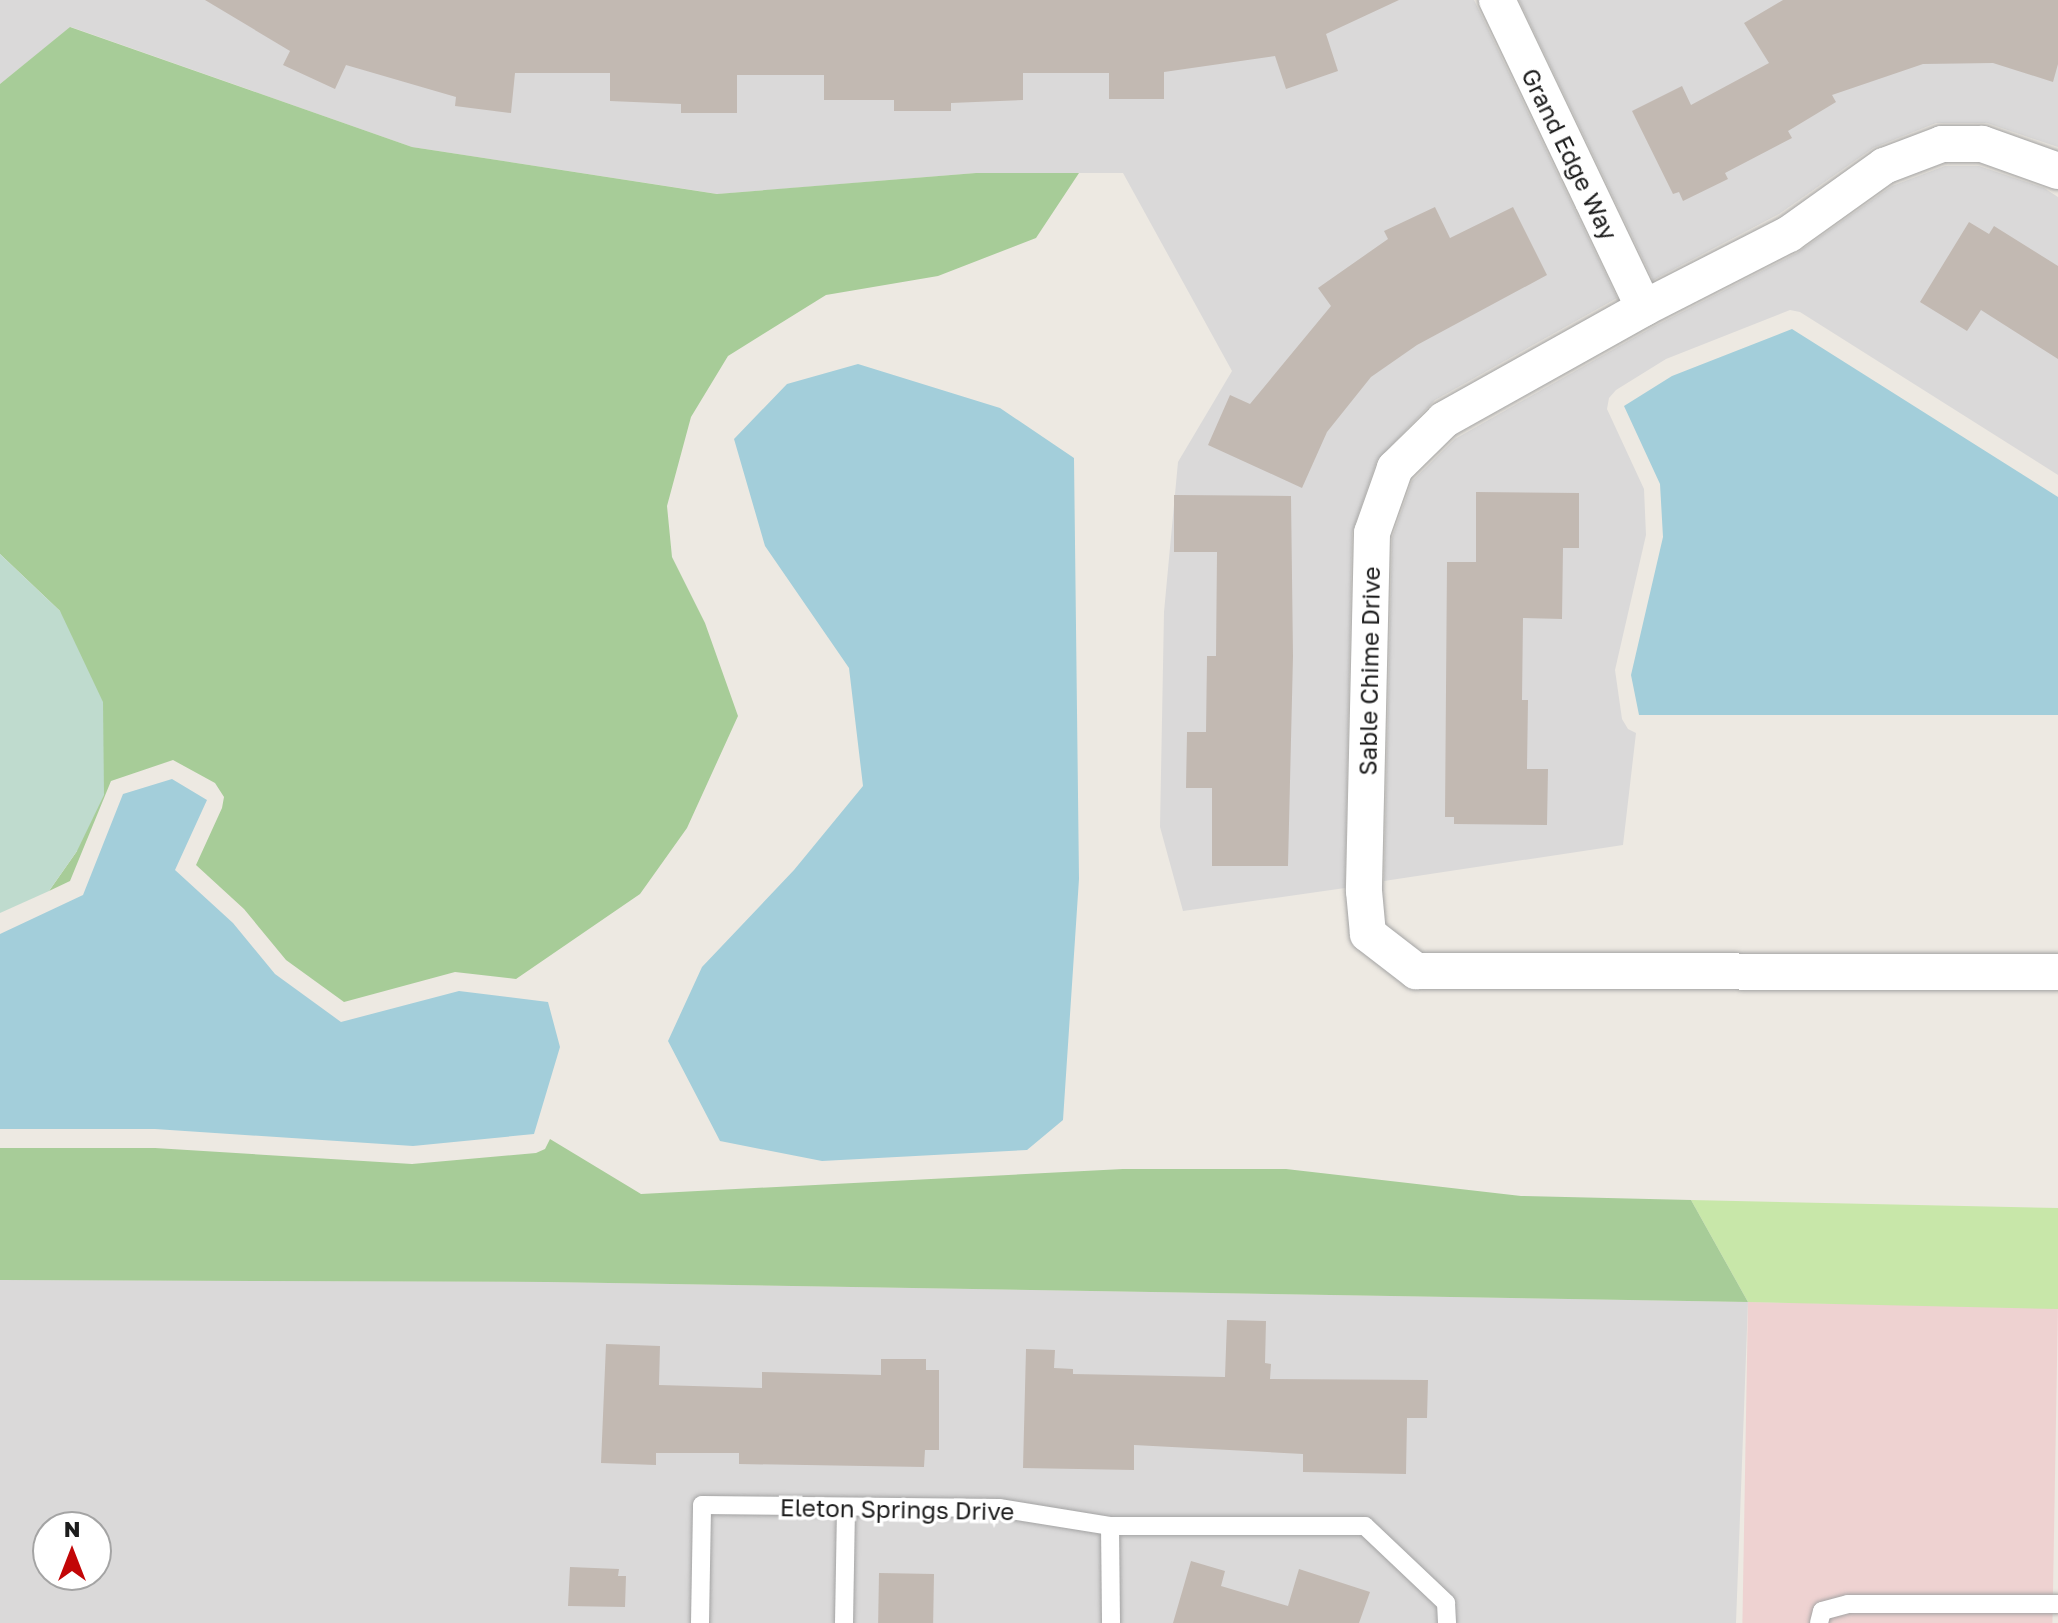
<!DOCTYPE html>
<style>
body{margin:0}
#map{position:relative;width:2058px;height:1623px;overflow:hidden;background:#ede9e2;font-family:"Golos Text",sans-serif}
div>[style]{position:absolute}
.residential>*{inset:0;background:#dad9d9}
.commercial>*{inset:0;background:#eed2d1;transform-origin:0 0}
.grass>*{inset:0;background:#c8e7a9}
.forest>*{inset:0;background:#a7cc98}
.wetland>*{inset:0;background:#bfdbce}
.water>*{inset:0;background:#a3ceda}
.building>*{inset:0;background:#c2b9b2;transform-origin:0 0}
.roads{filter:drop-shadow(0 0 2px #a3a3a3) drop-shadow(0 0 2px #a3a3a3)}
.service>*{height:18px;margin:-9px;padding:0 9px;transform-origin:9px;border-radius:9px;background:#fff}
.minor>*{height:36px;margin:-18px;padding:0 18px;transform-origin:18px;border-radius:18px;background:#fff}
span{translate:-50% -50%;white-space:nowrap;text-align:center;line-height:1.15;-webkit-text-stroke:7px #fff;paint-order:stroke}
.street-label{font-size:24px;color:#1c1c1c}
.north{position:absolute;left:32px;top:1511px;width:80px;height:80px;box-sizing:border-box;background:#fff;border:2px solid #a4a4a4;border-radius:50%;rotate:0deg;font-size:22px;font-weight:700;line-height:32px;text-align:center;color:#1c1c1c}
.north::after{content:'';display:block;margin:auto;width:28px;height:36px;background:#c20607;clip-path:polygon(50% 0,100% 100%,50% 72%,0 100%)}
</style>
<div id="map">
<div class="residential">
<i style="clip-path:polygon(0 0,1474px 0,1617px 298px,1435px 400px,1377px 460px,1352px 533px,1345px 888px,1183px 911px,1160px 827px,1164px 612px,1178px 462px,1232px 371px,1123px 173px,976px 173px,718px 194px,412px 147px,71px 27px,0 84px)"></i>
<i style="clip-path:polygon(1519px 0,2058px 0,2058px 147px,1987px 123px,1936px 123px,1873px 148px,1779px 214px,1653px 280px)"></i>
<i style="clip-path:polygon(1945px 166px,1979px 166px,2044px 188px,2058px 197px,2058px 475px,1800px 312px,1790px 310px,1666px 359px,1616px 390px,1609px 398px,1607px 409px,1644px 489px,1646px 535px,1615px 670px,1622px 719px,1628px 729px,1636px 733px,1623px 845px,1384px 881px,1392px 538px,1412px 481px,1455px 439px,1653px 327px,1797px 253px,1892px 186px)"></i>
<i style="clip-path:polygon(evenodd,0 1280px,547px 1282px,1748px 1302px,1736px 1623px,0 1623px,0 1280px,48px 1527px,96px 1527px,96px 1575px,48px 1575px,48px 1527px)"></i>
</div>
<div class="commercial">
<i style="left:1748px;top:1302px;width:310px;height:321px;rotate:1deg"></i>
</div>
<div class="grass">
<i style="clip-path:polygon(1691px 1200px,2058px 1208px,2058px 1309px,1748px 1302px)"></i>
</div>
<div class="forest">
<i style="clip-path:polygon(70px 27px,412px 147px,717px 194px,976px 173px,1079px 173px,1036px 238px,938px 276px,826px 295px,728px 356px,691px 417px,667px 506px,672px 557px,705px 623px,738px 716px,687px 828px,640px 894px,516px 979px,455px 972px,344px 1002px,286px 960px,244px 909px,196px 865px,222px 808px,224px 797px,215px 783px,173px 760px,111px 781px,70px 881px,49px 891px,77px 851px,60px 611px,0 554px,0 84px)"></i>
<i style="clip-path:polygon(550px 1139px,641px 1194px,1123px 1169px,1286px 1169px,1521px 1196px,1691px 1200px,1748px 1302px,547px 1282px,0 1280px,0 1148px,155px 1148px,412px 1164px,536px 1153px,545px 1149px)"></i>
</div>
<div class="wetland">
<i style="clip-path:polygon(0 554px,60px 611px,103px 702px,104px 795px,77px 851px,49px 891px,0 913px)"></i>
</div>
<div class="water">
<i style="clip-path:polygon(1792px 329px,2058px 497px,2058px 715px,1639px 715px,1631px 675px,1663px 537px,1660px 484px,1624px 406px,1672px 376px)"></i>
<i style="clip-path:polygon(858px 364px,1000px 408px,1074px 458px,1079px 879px,1063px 1120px,1027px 1150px,822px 1161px,720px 1141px,668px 1041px,702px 967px,794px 870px,863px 786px,849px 668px,765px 546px,734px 439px,787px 384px)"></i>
<i style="clip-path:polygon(172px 779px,207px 800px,175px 870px,233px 923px,275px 974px,341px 1022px,459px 991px,548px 1002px,560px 1047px,534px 1134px,413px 1146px,155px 1129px,0 1129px,0 934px,83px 895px,123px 794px)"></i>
</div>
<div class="building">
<i style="clip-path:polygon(205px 0,1399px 0,1326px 34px,1338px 71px,1286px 89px,1275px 56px,1164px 72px,1164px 99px,1109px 99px,1109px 73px,1023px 73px,1023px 100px,951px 103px,951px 111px,894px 111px,894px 100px,824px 100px,824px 75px,737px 75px,737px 113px,681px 113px,681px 104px,610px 101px,610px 73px,515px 73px,511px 113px,455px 106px,456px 97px,346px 65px,335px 89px,283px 65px,290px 51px)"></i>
<i style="clip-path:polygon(1783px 0,2058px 0,2058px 64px,2053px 82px,1993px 63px,1923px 64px,1832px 95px,1836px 102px,1788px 131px,1792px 138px,1725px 173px,1728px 179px,1683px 201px,1679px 192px,1673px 194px,1632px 111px,1682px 86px,1691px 105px,1769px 63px,1744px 23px)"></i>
<i style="clip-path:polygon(1435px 207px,1450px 238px,1513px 207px,1547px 275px,1417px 345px,1371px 377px,1327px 432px,1302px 488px,1208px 445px,1230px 395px,1250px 404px,1331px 306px,1318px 288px,1388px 239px,1384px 231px)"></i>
<i style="clip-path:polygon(1969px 222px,1989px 234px,1994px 226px,2058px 266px,2058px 359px,1981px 310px,1967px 331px,1920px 302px)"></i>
<i style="clip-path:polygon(1476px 492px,1579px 493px,1579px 548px,1563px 548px,1562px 619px,1523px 618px,1522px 700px,1528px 700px,1527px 769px,1548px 769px,1547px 825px,1454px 824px,1454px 817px,1445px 817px,1447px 562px,1476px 562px)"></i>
<i style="clip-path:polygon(1174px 495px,1291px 496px,1293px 656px,1288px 866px,1212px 866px,1212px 788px,1186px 788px,1187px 732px,1206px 732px,1207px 656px,1216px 656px,1217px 552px,1174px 552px)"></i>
<i style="clip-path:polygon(1227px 1320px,1266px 1321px,1265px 1363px,1271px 1364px,1270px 1379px,1428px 1380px,1427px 1418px,1407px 1418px,1406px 1474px,1303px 1472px,1303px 1454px,1134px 1445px,1134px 1470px,1023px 1468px,1026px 1349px,1055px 1350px,1054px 1368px,1073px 1369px,1073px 1374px,1225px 1377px)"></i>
<i style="clip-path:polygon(606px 1344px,660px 1346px,659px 1385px,762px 1388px,762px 1372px,881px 1375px,881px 1359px,926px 1359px,926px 1370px,939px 1370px,939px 1450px,925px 1450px,924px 1467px,739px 1464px,739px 1453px,656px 1453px,656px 1465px,601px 1463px)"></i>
<i style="clip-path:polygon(1191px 1561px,1225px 1571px,1221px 1586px,1288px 1606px,1299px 1569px,1370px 1592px,1359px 1623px,1173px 1623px)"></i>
<i style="clip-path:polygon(570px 1567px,619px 1569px,618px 1576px,626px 1576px,625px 1607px,568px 1606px)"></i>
<i style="left:879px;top:1573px;width:55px;height:50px;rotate:1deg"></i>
</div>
<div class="roads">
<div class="service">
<i style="left:1110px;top:1526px;width:97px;rotate:89.4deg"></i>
<i style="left:700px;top:1623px;width:118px;rotate:-89deg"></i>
<i style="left:702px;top:1505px;width:297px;rotate:0.6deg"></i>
<i style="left:999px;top:1508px;width:112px;rotate:9.2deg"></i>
<i style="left:1110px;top:1526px;width:255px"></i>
<i style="left:1365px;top:1526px;width:112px;rotate:43.5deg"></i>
<i style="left:1446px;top:1603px;width:20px;rotate:87deg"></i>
<i style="left:844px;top:1623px;width:116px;rotate:-89deg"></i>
<i style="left:1819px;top:1623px;width:12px;rotate:-76deg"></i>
<i style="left:1822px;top:1611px;width:27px;rotate:-15deg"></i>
<i style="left:1848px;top:1604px;width:210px"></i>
</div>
<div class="minor">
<i style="left:1497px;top:0;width:341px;rotate:64.5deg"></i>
<i style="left:2058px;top:171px;width:81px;rotate:-160.4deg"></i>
<i style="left:1982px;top:144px;width:40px;rotate:180deg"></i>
<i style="left:1942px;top:144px;width:62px;rotate:159.2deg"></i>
<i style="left:1884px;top:166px;width:117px;rotate:144.4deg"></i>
<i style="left:1789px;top:234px;width:163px;rotate:153deg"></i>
<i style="left:1644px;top:308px;width:229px;rotate:150.8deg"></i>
<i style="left:1444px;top:420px;width:69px;rotate:135.6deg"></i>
<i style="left:1395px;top:468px;width:69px;rotate:109.5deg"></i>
<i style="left:1372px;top:533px;width:358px;rotate:91.3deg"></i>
<i style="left:1364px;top:891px;width:43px;rotate:84.7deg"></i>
<i style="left:1368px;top:934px;width:61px;rotate:37.6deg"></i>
<i style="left:1416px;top:971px;width:642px;rotate:0.09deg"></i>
</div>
</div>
<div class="street-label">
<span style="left:1570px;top:154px;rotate:64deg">Grand Edge Way</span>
<span style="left:1369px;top:671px;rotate:-89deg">Sable Chime Drive</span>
<span style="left:897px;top:1509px;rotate:1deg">Eleton Springs Drive</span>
</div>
<div class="north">N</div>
</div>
